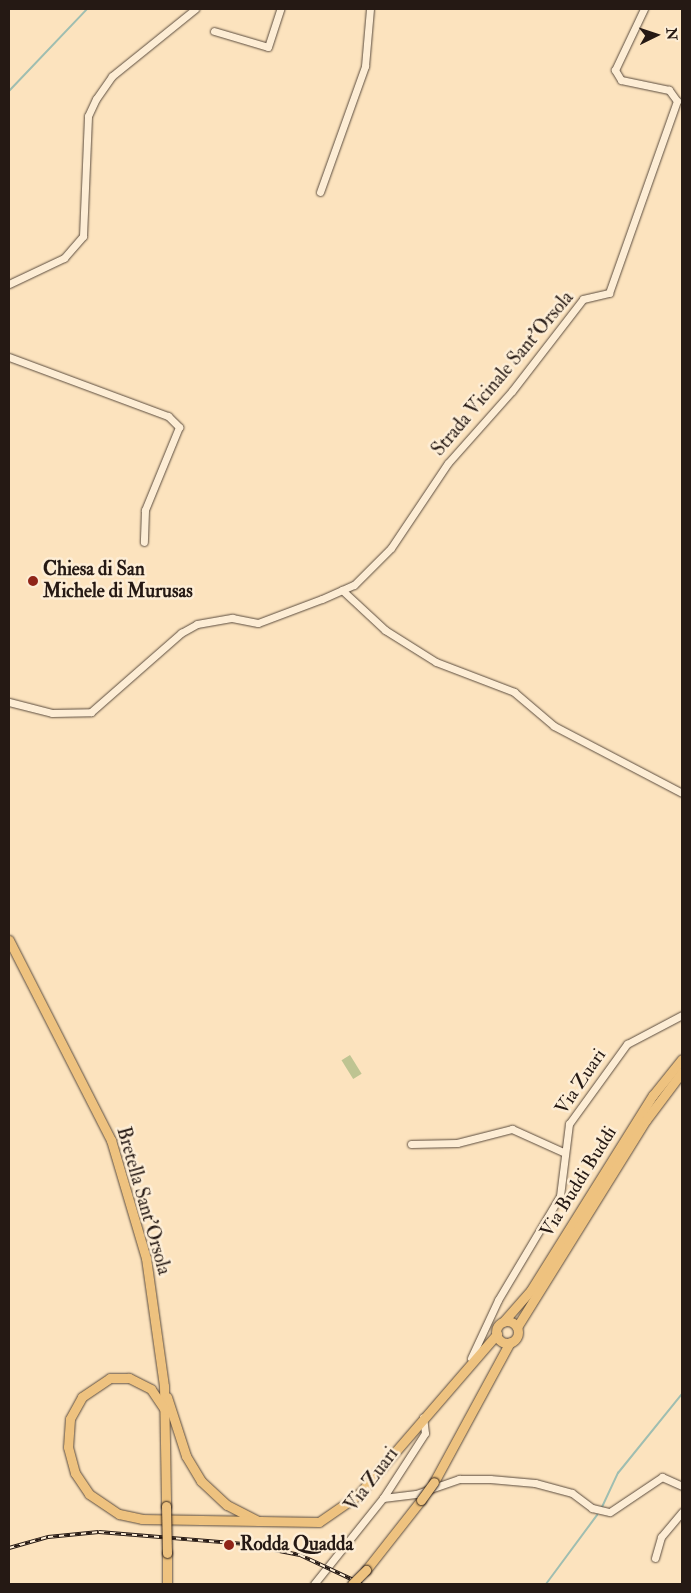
<!DOCTYPE html>
<style>
body{margin:0}
#map{position:relative;width:691px;height:1593px;overflow:hidden;background:#fce3be;font-family:"IM FELL Double Pica",serif}
div>[style]{position:absolute}
.green>*{inset:0;background:#bec492;transform-origin:0 0}
.stream>*{height:2px;margin:-1px;padding:0 1px;transform-origin:1px;border-radius:1px;background:#9fbeb1}
.roads{filter:drop-shadow(0 0 1px #5b4c3e) drop-shadow(0 0 1px #5b4c3e)}
.minor>*{height:7px;margin:-3.5px;padding:0 3.5px;transform-origin:3.5px;border-radius:3.5px;background:#fdedd5}
.major>*{height:9px;margin:-4.5px;padding:0 4.5px;transform-origin:4.5px;border-radius:4.5px;background:#eec27f}
.major>.ring{margin:-4.5px;padding:0;box-sizing:content-box;background:none;border:9px solid #eec27f;border-radius:50%}
.rail>*{height:4px;margin-top:-2px;transform-origin:0;background:repeating-linear-gradient(90deg,#fdedd5 0 5.5px,#251914 0 11px);box-sizing:border-box;border-block:1px solid #251914}
.bridges{filter:drop-shadow(0 0 1px #251914) drop-shadow(0 0 1px #251914)}
.major-bridge>*{height:9px;margin:-4.5px;padding:0 4.5px;transform-origin:4.5px;border-radius:4.5px;background:#eec27f}
.dots>*{width:14px;height:14px;translate:-50% -50%;box-sizing:border-box;border:2px solid #fdedd5;border-radius:50%}
span{translate:-50% -50%;white-space:nowrap;text-align:center;line-height:1.15;-webkit-text-stroke:5px #fdedd5;paint-order:stroke}
.street-label{font-size:19px;color:#251914}
.poi-label{font-size:19px;color:#251914;font-weight:700}
.left{translate:0 -50%;text-align:left}
.frame{position:absolute;inset:0;border:10px solid #251914;pointer-events:none}
.north{position:absolute;left:631px;top:10px;width:50px;height:50px;-webkit-text-stroke:4px #fdedd5;paint-order:stroke;rotate:86deg;font-size:14px;font-weight:700;line-height:20px;text-align:center;color:#251914}
.north::after{content:'';display:block;margin:auto;width:18px;height:22px;background:#251914;clip-path:polygon(50% 0,100% 100%,50% 72%,0 100%)}
</style>
<div id="map">
<div class="green">
<i style="left:350px;top:1055px;width:22px;height:10px;rotate:58deg"></i>
</div>
<div class="stream">
<i style="left:9px;top:91px;width:113px;rotate:-46.4deg"></i>
<i style="left:602px;top:1507px;width:38px;rotate:-65deg"></i>
<i style="left:618px;top:1473px;width:102px;rotate:-51deg"></i>
<i style="left:546px;top:1584px;width:86px;rotate:-53.5deg"></i>
</div>
<div class="roads">
<div class="minor">
<i style="left:214px;top:31px;width:56px;rotate:16.5deg"></i>
<i style="left:268px;top:47px;width:40px;rotate:-72deg"></i>
<i style="left:320px;top:192px;width:134px;rotate:-70.3deg"></i>
<i style="left:365px;top:66px;width:57px;rotate:-85deg"></i>
<i style="left:9px;top:284px;width:61px;rotate:-25.3deg"></i>
<i style="left:64px;top:258px;width:29px;rotate:-49deg"></i>
<i style="left:83px;top:236px;width:120px;rotate:-87.6deg"></i>
<i style="left:88px;top:116px;width:19px;rotate:-65deg"></i>
<i style="left:96px;top:99px;width:28px;rotate:-55deg"></i>
<i style="left:112px;top:76px;width:107px;rotate:-38.9deg"></i>
<i style="left:9px;top:357px;width:170px;rotate:20.4deg"></i>
<i style="left:168px;top:416px;width:16px;rotate:45deg"></i>
<i style="left:179px;top:427px;width:90px;rotate:112.3deg"></i>
<i style="left:145px;top:510px;width:32px;rotate:92deg"></i>
<i style="left:342px;top:590px;width:59px;rotate:42.9deg"></i>
<i style="left:385px;top:630px;width:60px;rotate:32.1deg"></i>
<i style="left:436px;top:662px;width:84px;rotate:21deg"></i>
<i style="left:514px;top:692px;width:52px;rotate:40.4deg"></i>
<i style="left:554px;top:726px;width:144px;rotate:27.6deg"></i>
<i style="left:9px;top:702px;width:44px;rotate:14.3deg"></i>
<i style="left:52px;top:713px;width:39px;rotate:-1deg"></i>
<i style="left:91px;top:712px;width:120px;rotate:-41.3deg"></i>
<i style="left:181px;top:633px;width:18px;rotate:-29deg"></i>
<i style="left:197px;top:624px;width:36px;rotate:-10deg"></i>
<i style="left:232px;top:618px;width:26px;rotate:11deg"></i>
<i style="left:258px;top:623px;width:68px;rotate:-20.6deg"></i>
<i style="left:322px;top:599px;width:35px;rotate:-24deg"></i>
<i style="left:354px;top:585px;width:52px;rotate:-45deg"></i>
<i style="left:391px;top:548px;width:102px;rotate:-56.2deg"></i>
<i style="left:448px;top:463px;width:96px;rotate:-48.4deg"></i>
<i style="left:512px;top:391px;width:116px;rotate:-52.3deg"></i>
<i style="left:583px;top:299px;width:27px;rotate:-13deg"></i>
<i style="left:609px;top:293px;width:204px;rotate:-70.5deg"></i>
<i style="left:677px;top:101px;width:14px;rotate:-126deg"></i>
<i style="left:669px;top:90px;width:49px;rotate:-168.2deg"></i>
<i style="left:621px;top:80px;width:12px;rotate:-121deg"></i>
<i style="left:615px;top:70px;width:68px;rotate:-64.6deg"></i>
<i style="left:411px;top:1144px;width:46px;rotate:-1.2deg"></i>
<i style="left:457px;top:1143px;width:57px;rotate:-14.3deg"></i>
<i style="left:512px;top:1129px;width:56px;rotate:24.3deg"></i>
<i style="left:471px;top:1358px;width:64px;rotate:-65deg"></i>
<i style="left:498px;top:1300px;width:121px;rotate:-59.2deg"></i>
<i style="left:560px;top:1196px;width:73px;rotate:-82.9deg"></i>
<i style="left:569px;top:1124px;width:99px;rotate:-54.1deg"></i>
<i style="left:627px;top:1044px;width:62px;rotate:-27.8deg"></i>
<i style="left:383px;top:1498px;width:33px;rotate:-7deg"></i>
<i style="left:416px;top:1494px;width:46px;rotate:-19.2deg"></i>
<i style="left:459px;top:1479px;width:31px"></i>
<i style="left:490px;top:1479px;width:45px;rotate:5.1deg"></i>
<i style="left:535px;top:1483px;width:38px;rotate:15deg"></i>
<i style="left:572px;top:1493px;width:25px;rotate:37deg"></i>
<i style="left:592px;top:1508px;width:18px;rotate:13deg"></i>
<i style="left:610px;top:1512px;width:63px;rotate:-33.9deg"></i>
<i style="left:662px;top:1477px;width:22px;rotate:24deg"></i>
<i style="left:655px;top:1558px;width:22px;rotate:-74deg"></i>
<i style="left:661px;top:1537px;width:33px;rotate:-50deg"></i>
<i style="left:314px;top:1584px;width:110px;rotate:-51.3deg"></i>
<i style="left:383px;top:1498px;width:77px;rotate:-57.1deg"></i>
<i style="left:425px;top:1433px;width:16px;rotate:-97deg"></i>
</div>
<div class="major">
<i style="left:9px;top:940px;width:225px;rotate:63deg"></i>
<i style="left:111px;top:1140px;width:123px;rotate:73.5deg"></i>
<i style="left:146px;top:1258px;width:129px;rotate:82deg"></i>
<i style="left:164px;top:1386px;width:120px;rotate:89deg"></i>
<i class="ring" style="left:496px;top:1321px;width:13px;height:13px"></i>
<i style="left:503px;top:1322px;width:43px;rotate:-48.8deg"></i>
<i style="left:531px;top:1290px;width:230px;rotate:-58deg"></i>
<i style="left:653px;top:1095px;width:46px;rotate:-51.1deg"></i>
<i style="left:517px;top:1327px;width:244px;rotate:-58.1deg"></i>
<i style="left:646px;top:1120px;width:60px;rotate:-53.1deg"></i>
<i style="left:167px;top:1397px;width:62px;rotate:72.1deg"></i>
<i style="left:186px;top:1456px;width:29px;rotate:59deg"></i>
<i style="left:201px;top:1481px;width:35px;rotate:43deg"></i>
<i style="left:227px;top:1505px;width:35px;rotate:27deg"></i>
<i style="left:165px;top:1410px;width:25px;rotate:-124deg"></i>
<i style="left:151px;top:1389px;width:25px;rotate:-153deg"></i>
<i style="left:129px;top:1378px;width:19px;rotate:180deg"></i>
<i style="left:110px;top:1378px;width:34px;rotate:146deg"></i>
<i style="left:82px;top:1397px;width:25px;rotate:119deg"></i>
<i style="left:70px;top:1419px;width:28px;rotate:94deg"></i>
<i style="left:68px;top:1447px;width:27px;rotate:75deg"></i>
<i style="left:75px;top:1473px;width:25px;rotate:56deg"></i>
<i style="left:89px;top:1494px;width:36px;rotate:34deg"></i>
<i style="left:119px;top:1514px;width:24px;rotate:12deg"></i>
<i style="left:142px;top:1519px;width:177px;rotate:1deg"></i>
<i style="left:319px;top:1522px;width:47px;rotate:-34.7deg"></i>
<i style="left:358px;top:1495px;width:213px;rotate:-49.2deg"></i>
<i style="left:434px;top:1482px;width:159px;rotate:-61.5deg"></i>
<i style="left:366px;top:1570px;width:89px;rotate:-51.8deg"></i>
<i style="left:167px;top:1584px;width:31px;rotate:-90deg"></i>
</div>
</div>
<div class="rail">
<i style="left:9px;top:1548px;width:41px;rotate:-15.8deg"></i>
<i style="left:48px;top:1537px;width:51px;rotate:-5.6deg"></i>
<i style="left:99px;top:1532px;width:145px;rotate:4.7deg"></i>
<i style="left:244px;top:1544px;width:57px;rotate:11.1deg"></i>
<i style="left:300px;top:1555px;width:68px;rotate:25.1deg"></i>
</div>
<div class="bridges">
<div class="major-bridge">
<i style="left:421px;top:1500px;width:22px;rotate:-54deg"></i>
<i style="left:166px;top:1506px;width:47px;rotate:88.8deg"></i>
<i style="left:352px;top:1584px;width:20px;rotate:-45deg"></i>
</div>
</div>
<div class="dots">
<i style="left:33px;top:581px;background:#8f2418"></i>
<i style="left:229px;top:1545px;background:#8f2418"></i>
</div>
<div class="street-label">
<span style="left:503px;top:374px;rotate:-50deg">Strada Vicinale Sant'Orsola</span>
<span style="left:581px;top:1082px;rotate:-56deg">Via Zuari</span>
<span style="left:579px;top:1182px;rotate:-58deg">Via Buddi Buddi</span>
<span style="left:143px;top:1201px;rotate:74deg">Bretella Sant'Orsola</span>
<span style="left:372px;top:1480px;rotate:-53deg">Via Zuari</span>
</div>
<div class="poi-label">
<span class="left" style="left:43px;top:581px">Chiesa di San<br>Michele di Murusas</span>
<span class="left" style="left:240px;top:1545px">Rodda Quadda</span>
</div>
<div class="frame"></div>
<div class="north">N</div>
</div>
